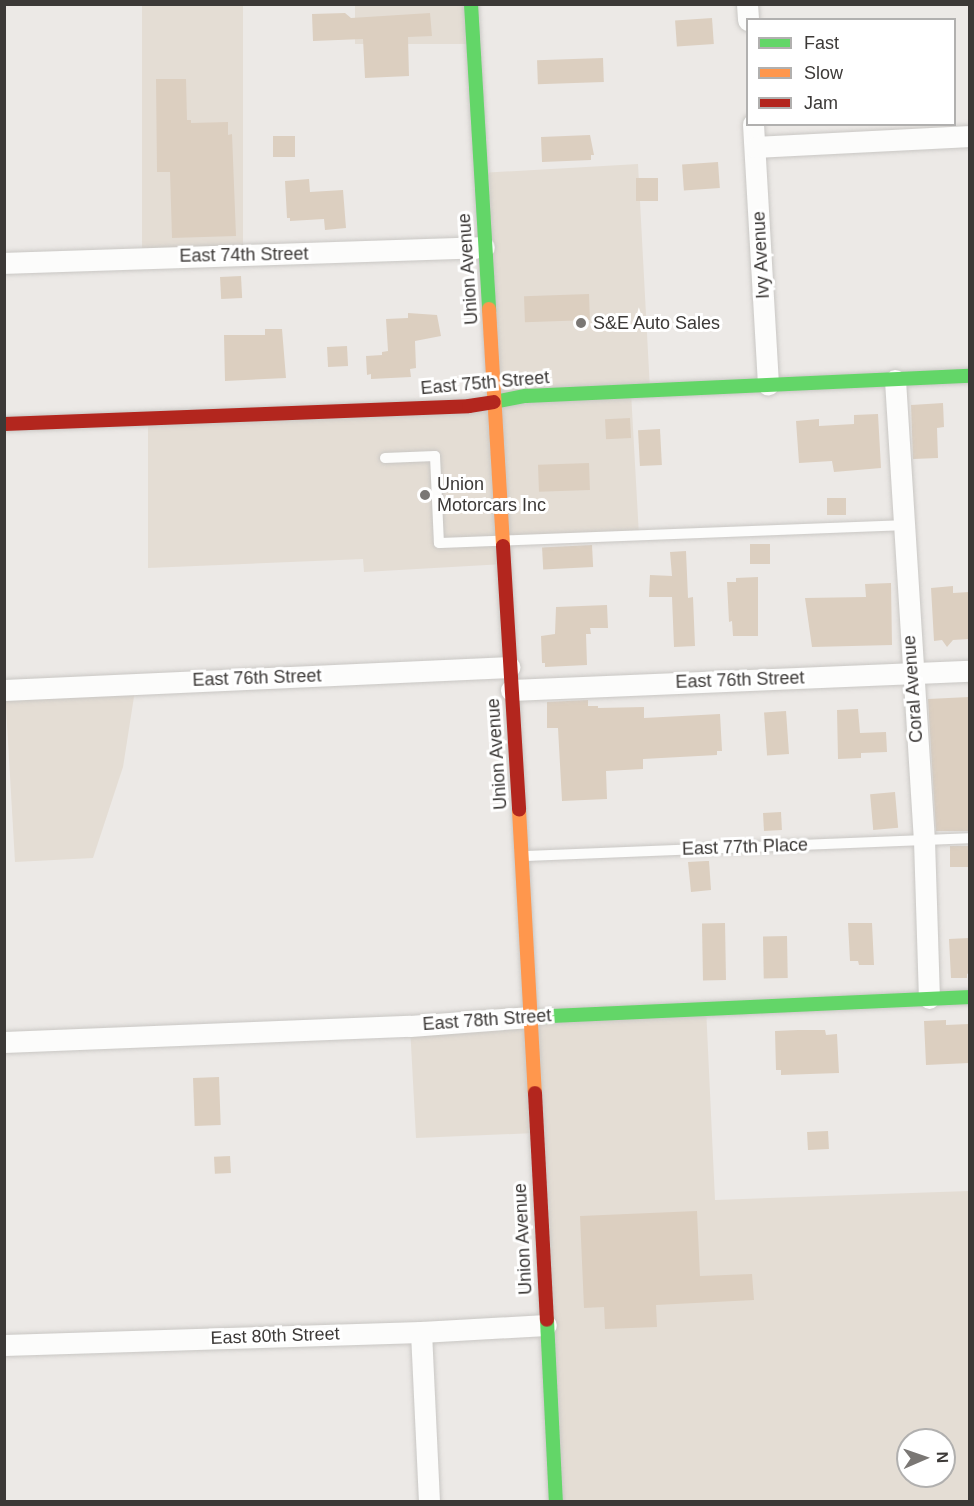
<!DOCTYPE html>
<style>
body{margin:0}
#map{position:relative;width:974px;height:1506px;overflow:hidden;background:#ece9e6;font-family:Arial,sans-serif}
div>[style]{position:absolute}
.built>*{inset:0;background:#e4ddd4;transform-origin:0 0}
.building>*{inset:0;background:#dccfc0;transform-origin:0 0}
.roads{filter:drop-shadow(0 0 2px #c9c7c4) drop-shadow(0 0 2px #c9c7c4)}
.lane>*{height:10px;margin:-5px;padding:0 5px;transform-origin:5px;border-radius:5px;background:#fcfcfb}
.street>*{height:21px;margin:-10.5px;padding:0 10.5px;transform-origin:10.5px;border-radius:10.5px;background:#fcfcfb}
.fast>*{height:14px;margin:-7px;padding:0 7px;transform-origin:7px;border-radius:7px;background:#63d668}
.slow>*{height:14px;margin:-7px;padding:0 7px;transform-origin:7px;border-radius:7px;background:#ff974d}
.jam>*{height:14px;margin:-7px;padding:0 7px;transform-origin:7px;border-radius:7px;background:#b3261e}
.dots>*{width:16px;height:16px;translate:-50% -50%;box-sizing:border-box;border:3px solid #fff;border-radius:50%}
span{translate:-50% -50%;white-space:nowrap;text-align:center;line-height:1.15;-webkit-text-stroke:6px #fff;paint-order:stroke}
.street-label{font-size:18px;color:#3c3937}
.poi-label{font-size:18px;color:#3c3937}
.left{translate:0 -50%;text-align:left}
.frame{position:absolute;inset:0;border:6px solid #3c3937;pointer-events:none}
.legend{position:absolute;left:746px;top:18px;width:210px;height:108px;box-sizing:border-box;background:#fff;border:2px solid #b1b0af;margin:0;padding:8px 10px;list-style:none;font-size:18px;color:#3c3937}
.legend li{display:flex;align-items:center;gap:12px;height:30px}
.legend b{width:30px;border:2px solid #b1b0af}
.north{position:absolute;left:896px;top:1428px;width:60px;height:60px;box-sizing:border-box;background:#fff;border:2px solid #b1b0af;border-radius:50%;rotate:88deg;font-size:16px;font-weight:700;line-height:24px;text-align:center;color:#3c3937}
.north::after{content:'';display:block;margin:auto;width:21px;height:27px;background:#7a7774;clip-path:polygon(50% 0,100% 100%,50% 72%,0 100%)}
</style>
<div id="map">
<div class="built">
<i style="left:142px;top:5px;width:101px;height:252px"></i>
<i style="left:355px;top:5px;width:116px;height:39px"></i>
<i style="clip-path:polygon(638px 164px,650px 390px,631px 392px,639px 536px,504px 540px,504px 564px,364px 572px,363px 559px,148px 568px,148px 417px,495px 402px,480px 173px)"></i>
<i style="clip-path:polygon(136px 684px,123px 767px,93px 858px,15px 862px,5px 690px)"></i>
<i style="clip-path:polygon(evenodd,706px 1007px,715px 1200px,969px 1191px,969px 1501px,556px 1501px,535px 1133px,416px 1138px,410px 1026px,706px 1007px,908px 1440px,944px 1440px,944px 1476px,908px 1476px,908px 1440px)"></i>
</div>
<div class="building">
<i style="clip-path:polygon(345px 13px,351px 18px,430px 13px,432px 36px,408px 37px,409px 76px,365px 78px,363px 39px,313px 41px,312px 14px)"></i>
<i style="left:712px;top:18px;width:26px;height:37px;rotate:86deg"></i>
<i style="left:603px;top:58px;width:24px;height:66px;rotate:88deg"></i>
<i style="clip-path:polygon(156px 79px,186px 79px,187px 120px,191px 120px,191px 123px,228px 122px,228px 135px,232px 134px,236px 236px,172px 238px,170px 172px,157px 172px)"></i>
<i style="clip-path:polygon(590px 135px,594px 155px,591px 155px,591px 160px,542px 162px,541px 137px)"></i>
<i style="left:273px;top:136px;width:22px;height:21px"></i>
<i style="left:718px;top:162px;width:26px;height:36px;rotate:86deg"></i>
<i style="left:636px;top:178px;width:22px;height:23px"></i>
<i style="clip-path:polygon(309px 179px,310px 192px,343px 190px,346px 228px,325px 230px,324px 219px,290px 221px,290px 218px,287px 218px,285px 181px)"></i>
<i style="left:241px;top:276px;width:22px;height:21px;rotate:87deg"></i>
<i style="left:589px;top:294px;width:26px;height:65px;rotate:88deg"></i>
<i style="clip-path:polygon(408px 313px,437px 315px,441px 336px,415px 341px,416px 368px,410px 369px,411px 377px,371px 379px,371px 374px,367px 375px,366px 356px,382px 355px,382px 352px,388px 351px,386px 319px,408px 318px)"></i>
<i style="clip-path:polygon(265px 329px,282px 329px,286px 378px,225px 381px,224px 335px,265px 335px)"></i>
<i style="left:347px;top:346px;width:20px;height:20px;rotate:87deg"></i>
<i style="clip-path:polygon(943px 403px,944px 427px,937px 428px,938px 458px,913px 459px,911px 405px)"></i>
<i style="clip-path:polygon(878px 414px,881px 468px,834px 472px,832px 461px,799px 463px,796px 421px,819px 419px,819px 426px,854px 424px,854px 415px)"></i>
<i style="left:630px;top:418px;width:20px;height:25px;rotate:87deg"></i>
<i style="left:660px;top:429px;width:36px;height:22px;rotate:87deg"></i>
<i style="left:589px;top:463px;width:27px;height:51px;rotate:88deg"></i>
<i style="left:846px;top:498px;width:17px;height:19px;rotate:90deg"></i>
<i style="left:770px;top:544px;width:20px;height:20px;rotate:90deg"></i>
<i style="left:592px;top:545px;width:22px;height:50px;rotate:87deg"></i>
<i style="clip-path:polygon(686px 551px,688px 598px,693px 597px,695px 646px,674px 647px,672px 597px,649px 597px,650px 575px,672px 576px,670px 552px)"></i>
<i style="clip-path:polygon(758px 577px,758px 636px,733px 636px,732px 621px,729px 622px,727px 582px,736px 582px,736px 578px)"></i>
<i style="clip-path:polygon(891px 583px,892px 645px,812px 647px,805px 598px,866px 597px,865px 584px)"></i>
<i style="clip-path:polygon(953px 586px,953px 593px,969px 592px,969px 639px,953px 640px,947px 647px,942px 640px,934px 641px,931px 588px)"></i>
<i style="clip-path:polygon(607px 605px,608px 628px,590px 628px,591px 634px,586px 634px,587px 665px,545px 667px,545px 663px,542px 663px,541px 636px,555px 634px,556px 607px)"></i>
<i style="clip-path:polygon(969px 697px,969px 831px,936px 831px,928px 699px)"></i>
<i style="clip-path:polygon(588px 700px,588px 706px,598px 706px,598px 708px,644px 707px,644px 718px,720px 714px,722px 751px,717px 751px,717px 755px,643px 759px,643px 769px,606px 771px,607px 799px,562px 801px,558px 728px,547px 728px,547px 702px)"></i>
<i style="clip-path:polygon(858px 709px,860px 733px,886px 732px,887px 752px,861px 753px,861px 758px,838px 759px,837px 710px)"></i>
<i style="left:786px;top:711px;width:43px;height:22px;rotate:86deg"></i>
<i style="left:895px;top:792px;width:36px;height:25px;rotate:85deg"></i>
<i style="left:781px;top:812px;width:18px;height:18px;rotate:87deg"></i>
<i style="left:950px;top:846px;width:19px;height:21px"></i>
<i style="clip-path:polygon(706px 861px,709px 861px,711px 890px,691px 892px,688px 862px)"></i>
<i style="left:725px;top:923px;width:57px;height:23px;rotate:89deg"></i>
<i style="clip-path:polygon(848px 923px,872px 923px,874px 965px,859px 965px,858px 961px,850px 961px)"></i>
<i style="left:787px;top:936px;width:42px;height:24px;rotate:89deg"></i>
<i style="clip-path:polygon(969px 938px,969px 973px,967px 974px,967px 978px,951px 978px,949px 939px)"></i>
<i style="clip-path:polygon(946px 1020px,946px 1025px,969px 1024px,969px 1063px,926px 1065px,924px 1021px)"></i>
<i style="clip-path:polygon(798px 1030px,825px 1030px,826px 1035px,837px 1034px,839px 1073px,781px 1075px,781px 1070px,776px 1070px,775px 1031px)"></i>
<i style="left:219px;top:1077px;width:48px;height:26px;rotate:88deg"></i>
<i style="left:828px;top:1131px;width:18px;height:21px;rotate:87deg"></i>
<i style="left:230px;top:1156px;width:17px;height:16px;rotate:87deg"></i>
<i style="clip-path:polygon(697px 1211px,700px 1276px,752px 1274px,754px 1300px,656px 1305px,657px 1327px,605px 1329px,604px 1307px,584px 1308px,580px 1216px)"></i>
</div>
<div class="roads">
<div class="lane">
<i style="left:385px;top:458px;width:50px;rotate:-2.3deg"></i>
<i style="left:435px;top:456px;width:87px;rotate:87.4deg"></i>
<i style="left:439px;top:543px;width:464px;rotate:-2.2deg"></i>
<i style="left:525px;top:856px;width:445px;rotate:-2.3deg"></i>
</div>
<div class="street">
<i style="left:747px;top:4px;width:16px;rotate:86deg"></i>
<i style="left:753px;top:124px;width:261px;rotate:86.7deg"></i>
<i style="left:755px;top:147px;width:215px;rotate:-2.9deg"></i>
<i style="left:4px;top:263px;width:480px;rotate:-1.9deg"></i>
<i style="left:895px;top:380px;width:461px;rotate:86.4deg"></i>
<i style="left:924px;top:840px;width:158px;rotate:88.2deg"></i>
<i style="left:4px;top:690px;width:506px;rotate:-2.61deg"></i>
<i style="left:511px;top:690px;width:459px;rotate:-2.4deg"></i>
<i style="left:4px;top:1042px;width:406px;rotate:-2.3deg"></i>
<i style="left:410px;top:1026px;width:121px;rotate:-4.3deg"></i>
<i style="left:421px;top:1332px;width:170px;rotate:87.3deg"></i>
<i style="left:4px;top:1345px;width:417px;rotate:-1.8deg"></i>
<i style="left:421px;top:1332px;width:125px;rotate:-3.2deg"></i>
</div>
<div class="fast">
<i style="left:471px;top:4px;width:306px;rotate:86.6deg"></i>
<i style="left:494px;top:402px;width:33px;rotate:-11deg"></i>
<i style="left:526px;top:396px;width:444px;rotate:-2.6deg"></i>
<i style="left:531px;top:1017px;width:439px;rotate:-2.6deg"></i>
<i style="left:547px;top:1320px;width:182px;rotate:87.2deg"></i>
</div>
<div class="slow">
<i style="left:489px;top:309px;width:237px;rotate:86.6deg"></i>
<i style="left:519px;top:810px;width:283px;rotate:86.8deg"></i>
</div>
<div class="jam">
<i style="left:4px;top:424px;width:465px;rotate:-2.2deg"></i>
<i style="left:469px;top:406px;width:25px;rotate:-9deg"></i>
<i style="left:503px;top:546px;width:264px;rotate:86.5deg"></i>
<i style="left:535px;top:1093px;width:227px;rotate:87deg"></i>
</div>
</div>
<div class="dots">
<i style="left:581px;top:323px;background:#7a7774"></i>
<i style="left:425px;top:495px;background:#7a7774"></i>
</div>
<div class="street-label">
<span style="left:244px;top:255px;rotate:-1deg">East 74th Street</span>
<span style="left:761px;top:255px;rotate:-93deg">Ivy Avenue</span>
<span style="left:468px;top:269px;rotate:-94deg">Union Avenue</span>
<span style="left:485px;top:383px;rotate:-5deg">East 75th Street</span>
<span style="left:257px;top:678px;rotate:-2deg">East 76th Street</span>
<span style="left:740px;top:680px;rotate:-2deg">East 76th Street</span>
<span style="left:913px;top:689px;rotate:-94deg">Coral Avenue</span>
<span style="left:497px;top:754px;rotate:-94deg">Union Avenue</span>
<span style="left:745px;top:847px;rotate:-2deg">East 77th Place</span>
<span style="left:487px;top:1020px;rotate:-4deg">East 78th Street</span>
<span style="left:523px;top:1239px;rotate:-93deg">Union Avenue</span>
<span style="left:275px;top:1336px;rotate:-2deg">East 80th Street</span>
</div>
<div class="poi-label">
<span class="left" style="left:593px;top:323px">S&amp;E Auto Sales</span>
<span class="left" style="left:437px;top:495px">Union<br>Motorcars Inc</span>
</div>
<div class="frame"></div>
<ul class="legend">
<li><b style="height:8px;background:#63d668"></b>Fast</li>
<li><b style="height:8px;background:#ff974d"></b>Slow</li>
<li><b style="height:8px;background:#b3261e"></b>Jam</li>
</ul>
<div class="north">N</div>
</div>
